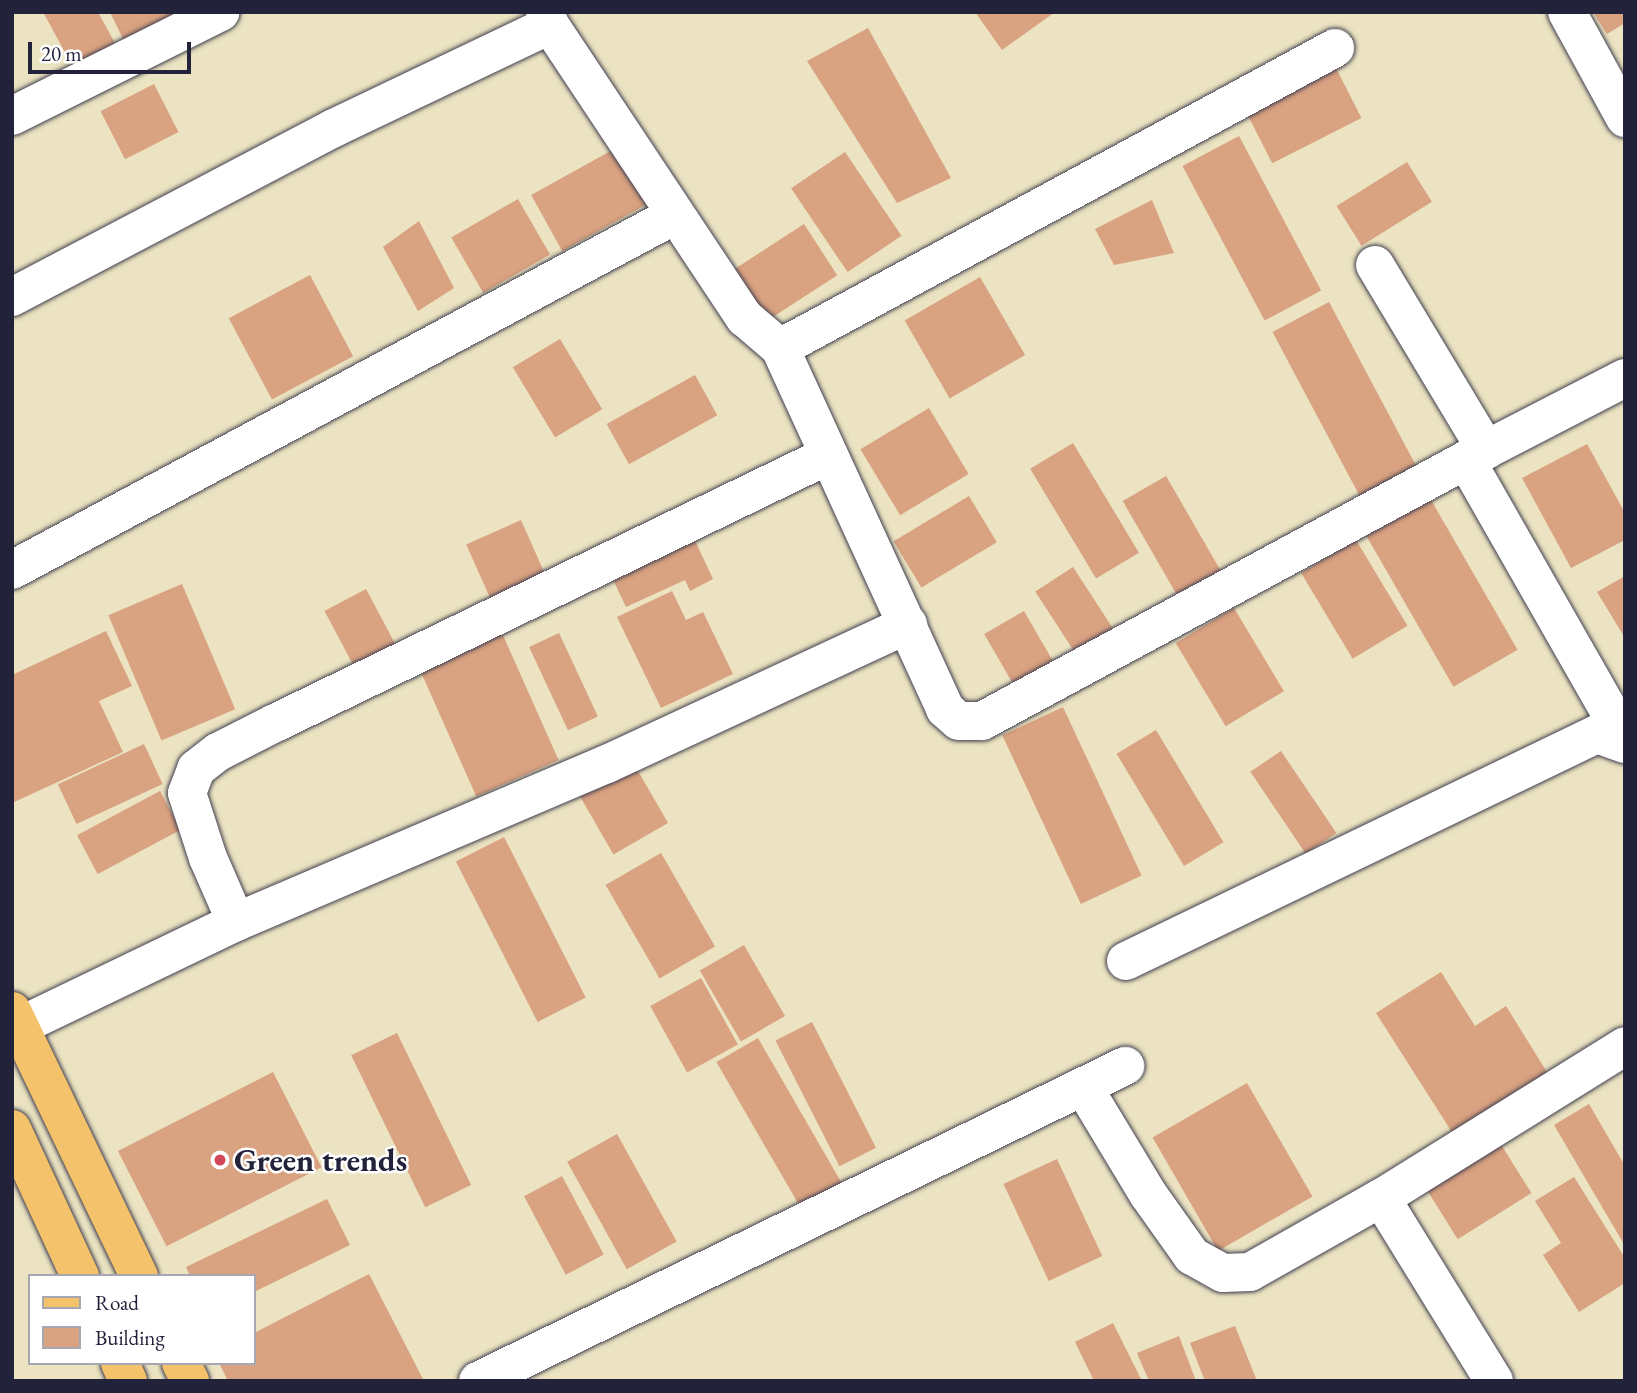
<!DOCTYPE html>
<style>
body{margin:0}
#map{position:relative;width:1637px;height:1393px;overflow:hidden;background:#ebe3c1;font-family:"EB Garamond",serif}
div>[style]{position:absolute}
.building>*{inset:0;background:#d9a281;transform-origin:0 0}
.roads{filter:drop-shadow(0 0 2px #403f4f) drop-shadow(0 0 2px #403f4f)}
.minor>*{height:38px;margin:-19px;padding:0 19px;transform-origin:19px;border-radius:19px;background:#fff}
.major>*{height:38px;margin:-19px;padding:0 19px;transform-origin:19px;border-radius:19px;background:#f4c26a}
.dots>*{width:19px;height:19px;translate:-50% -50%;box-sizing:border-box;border:4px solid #fff;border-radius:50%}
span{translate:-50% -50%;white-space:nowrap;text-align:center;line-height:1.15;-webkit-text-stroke:5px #fff;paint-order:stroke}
.poi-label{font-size:32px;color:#22223b;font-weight:700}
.left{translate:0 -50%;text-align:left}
.frame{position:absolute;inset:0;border:14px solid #22223b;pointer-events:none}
.legend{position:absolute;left:28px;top:1274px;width:228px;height:91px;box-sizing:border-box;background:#fff;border:2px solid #a7a7b1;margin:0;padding:9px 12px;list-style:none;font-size:21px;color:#22223b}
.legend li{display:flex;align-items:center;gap:14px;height:35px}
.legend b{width:35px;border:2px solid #a7a7b1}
.scale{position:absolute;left:28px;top:42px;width:163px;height:32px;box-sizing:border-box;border:4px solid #22223b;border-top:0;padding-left:9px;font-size:21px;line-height:24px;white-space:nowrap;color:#22223b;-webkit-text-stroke:5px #fff;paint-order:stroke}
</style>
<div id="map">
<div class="building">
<i style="clip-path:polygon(43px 12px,98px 12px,116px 45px,74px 69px)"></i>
<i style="clip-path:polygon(110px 12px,173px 12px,175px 16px,124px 41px)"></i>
<i style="clip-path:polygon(975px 12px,1055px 12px,1002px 50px)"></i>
<i style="clip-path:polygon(1593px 12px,1625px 12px,1625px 23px,1607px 34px)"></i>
<i style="clip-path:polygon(868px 28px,951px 178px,897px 203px,807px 61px)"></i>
<i style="left:1336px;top:68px;width:56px;height:100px;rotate:63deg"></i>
<i style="left:154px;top:84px;width:54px;height:60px;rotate:63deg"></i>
<i style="left:1239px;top:136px;width:175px;height:64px;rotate:62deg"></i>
<i style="left:616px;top:148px;width:64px;height:97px;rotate:61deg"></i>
<i style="left:845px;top:152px;width:101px;height:65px;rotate:56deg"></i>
<i style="left:1407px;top:162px;width:47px;height:83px;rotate:58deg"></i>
<i style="left:518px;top:199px;width:64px;height:77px;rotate:60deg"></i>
<i style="clip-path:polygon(1152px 200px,1174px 253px,1114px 265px,1095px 229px)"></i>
<i style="clip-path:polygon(419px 221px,454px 288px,418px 311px,383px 247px)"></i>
<i style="left:804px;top:224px;width:61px;height:85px;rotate:57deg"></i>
<i style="left:310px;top:275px;width:92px;height:92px;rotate:62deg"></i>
<i style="left:980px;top:277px;width:90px;height:87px;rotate:60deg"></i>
<i style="left:1329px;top:302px;width:191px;height:64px;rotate:62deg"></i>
<i style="left:560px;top:339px;width:82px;height:55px;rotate:59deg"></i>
<i style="left:695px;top:375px;width:46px;height:101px;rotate:61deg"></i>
<i style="left:929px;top:408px;width:77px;height:80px;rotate:59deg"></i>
<i style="left:1073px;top:443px;width:128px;height:50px;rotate:59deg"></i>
<i style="clip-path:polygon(1587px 444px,1625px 513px,1625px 540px,1571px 568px,1522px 478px)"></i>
<i style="left:1166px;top:476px;width:112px;height:50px;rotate:60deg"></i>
<i style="left:1427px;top:493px;width:181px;height:74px;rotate:60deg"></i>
<i style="left:969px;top:496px;width:54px;height:88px;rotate:59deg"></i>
<i style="left:521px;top:520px;width:67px;height:60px;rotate:66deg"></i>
<i style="clip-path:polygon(690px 530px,713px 579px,690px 591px,685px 580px,626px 607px,608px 569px)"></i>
<i style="left:1356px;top:540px;width:100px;height:64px;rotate:59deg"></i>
<i style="left:1073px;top:567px;width:82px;height:45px;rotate:57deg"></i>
<i style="clip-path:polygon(1625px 576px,1625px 638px,1597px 592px)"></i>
<i style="left:182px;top:584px;width:136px;height:80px;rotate:67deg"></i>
<i style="left:366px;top:589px;width:75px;height:47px;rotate:62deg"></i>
<i style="clip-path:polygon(672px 591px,686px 620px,703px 612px,733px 674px,661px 708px,617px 617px)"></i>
<i style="left:1234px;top:608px;width:97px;height:68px;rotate:59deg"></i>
<i style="left:1024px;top:611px;width:69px;height:46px;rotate:60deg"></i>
<i style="clip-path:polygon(106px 631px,132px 686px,99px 701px,123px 752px,12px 803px,12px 675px)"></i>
<i style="left:502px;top:633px;width:139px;height:90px;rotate:66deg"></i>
<i style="left:559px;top:633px;width:92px;height:33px;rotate:65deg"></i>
<i style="left:1063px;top:707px;width:186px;height:67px;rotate:65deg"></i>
<i style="left:1156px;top:730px;width:131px;height:46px;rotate:59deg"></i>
<i style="left:144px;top:744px;width:44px;height:95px;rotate:65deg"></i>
<i style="left:1281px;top:751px;width:99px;height:37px;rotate:56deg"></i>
<i style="left:634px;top:764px;width:68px;height:63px;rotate:60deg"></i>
<i style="left:160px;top:791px;width:44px;height:94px;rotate:62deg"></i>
<i style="left:504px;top:837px;width:180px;height:54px;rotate:63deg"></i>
<i style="left:661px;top:853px;width:108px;height:64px;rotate:60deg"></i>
<i style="left:744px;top:945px;width:82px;height:51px;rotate:60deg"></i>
<i style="clip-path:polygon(1441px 972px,1475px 1026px,1506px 1006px,1550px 1077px,1455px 1137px,1376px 1013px)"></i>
<i style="left:701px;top:978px;width:76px;height:58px;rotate:61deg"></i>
<i style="left:812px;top:1022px;width:141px;height:41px;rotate:63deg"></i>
<i style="left:397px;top:1033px;width:169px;height:51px;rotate:64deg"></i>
<i style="left:758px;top:1038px;width:168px;height:48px;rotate:60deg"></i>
<i style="left:273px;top:1072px;width:107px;height:174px;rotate:63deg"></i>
<i style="left:1247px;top:1083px;width:131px;height:109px;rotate:60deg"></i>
<i style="clip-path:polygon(1589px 1104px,1625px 1166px,1625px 1246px,1554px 1125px)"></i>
<i style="left:617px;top:1134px;width:123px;height:57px;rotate:61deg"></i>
<i style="left:1497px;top:1138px;width:65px;height:87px;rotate:58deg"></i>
<i style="left:1057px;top:1159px;width:107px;height:59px;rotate:65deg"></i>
<i style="left:562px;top:1176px;width:89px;height:43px;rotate:62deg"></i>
<i style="clip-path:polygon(1574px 1177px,1625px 1258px,1625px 1283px,1579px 1312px,1543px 1255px,1561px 1243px,1535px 1201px)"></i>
<i style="clip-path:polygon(327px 1199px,350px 1245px,254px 1292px,254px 1276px,190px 1276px,186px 1267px)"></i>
<i style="clip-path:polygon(369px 1274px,424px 1381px,228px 1381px,219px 1363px,254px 1363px,254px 1333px)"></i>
<i style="clip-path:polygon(1113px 1323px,1142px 1381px,1094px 1381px,1075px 1342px)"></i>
<i style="clip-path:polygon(1235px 1326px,1257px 1381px,1205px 1381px,1190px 1343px)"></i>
<i style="clip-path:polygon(1179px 1336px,1196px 1381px,1149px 1381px,1137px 1353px)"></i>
</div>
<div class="roads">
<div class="minor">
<i style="left:545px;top:12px;width:14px;rotate:69deg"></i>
<i style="left:550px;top:25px;width:352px;rotate:56.4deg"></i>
<i style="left:745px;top:318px;width:46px;rotate:40.6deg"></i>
<i style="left:780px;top:348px;width:397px;rotate:65.4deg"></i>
<i style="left:945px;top:709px;width:18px;rotate:41deg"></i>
<i style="left:959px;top:721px;width:23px"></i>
<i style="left:982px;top:721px;width:550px;rotate:-28.34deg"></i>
<i style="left:1466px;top:460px;width:179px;rotate:-27.3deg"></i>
<i style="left:1567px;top:12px;width:121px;rotate:61.3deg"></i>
<i style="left:12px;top:116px;width:233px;rotate:-26.5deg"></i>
<i style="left:1375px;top:265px;width:216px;rotate:59deg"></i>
<i style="left:12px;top:297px;width:364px;rotate:-27.7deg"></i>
<i style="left:334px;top:128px;width:239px;rotate:-25.5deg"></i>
<i style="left:780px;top:348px;width:631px;rotate:-28.39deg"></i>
<i style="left:1466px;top:460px;width:321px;rotate:60.3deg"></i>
<i style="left:12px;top:570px;width:752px;rotate:-28.17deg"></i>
<i style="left:236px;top:922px;width:70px;rotate:-113.6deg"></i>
<i style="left:208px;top:858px;width:68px;rotate:-107.9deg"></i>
<i style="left:187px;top:793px;width:26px;rotate:-69deg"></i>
<i style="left:196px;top:769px;width:28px;rotate:-38deg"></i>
<i style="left:218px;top:752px;width:64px;rotate:-27deg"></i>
<i style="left:275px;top:723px;width:615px;rotate:-25.82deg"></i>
<i style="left:1126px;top:961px;width:523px;rotate:-25.73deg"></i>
<i style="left:1597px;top:734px;width:30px;rotate:20deg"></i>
<i style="left:20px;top:1026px;width:240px;rotate:-25.7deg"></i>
<i style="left:236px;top:922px;width:403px;rotate:-23.1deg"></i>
<i style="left:607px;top:764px;width:332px;rotate:-24.9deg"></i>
<i style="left:1084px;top:1088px;width:124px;rotate:58.9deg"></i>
<i style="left:1148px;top:1194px;width:76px;rotate:54.6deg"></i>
<i style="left:1192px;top:1256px;width:35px;rotate:29deg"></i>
<i style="left:1223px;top:1273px;width:27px;rotate:-2deg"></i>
<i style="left:1250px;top:1272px;width:150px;rotate:-29.5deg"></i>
<i style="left:1381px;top:1198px;width:287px;rotate:-31.9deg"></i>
<i style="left:1381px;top:1198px;width:215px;rotate:58.3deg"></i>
<i style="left:478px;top:1381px;width:720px;rotate:-25.96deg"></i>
</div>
<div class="major">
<i style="left:12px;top:1011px;width:294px;rotate:64.4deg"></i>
<i style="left:12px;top:1129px;width:162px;rotate:65.2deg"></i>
<i style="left:120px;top:1363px;width:20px;rotate:66deg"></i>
<i style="left:181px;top:1363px;width:20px;rotate:63deg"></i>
</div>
</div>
<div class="dots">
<i style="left:220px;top:1160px;background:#d1495b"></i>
</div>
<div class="poi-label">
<span class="left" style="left:234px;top:1160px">Green trends</span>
</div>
<div class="frame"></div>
<ul class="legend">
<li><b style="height:9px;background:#f4c26a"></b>Road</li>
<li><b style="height:19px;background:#d9a281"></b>Building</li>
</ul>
<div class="scale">20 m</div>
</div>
